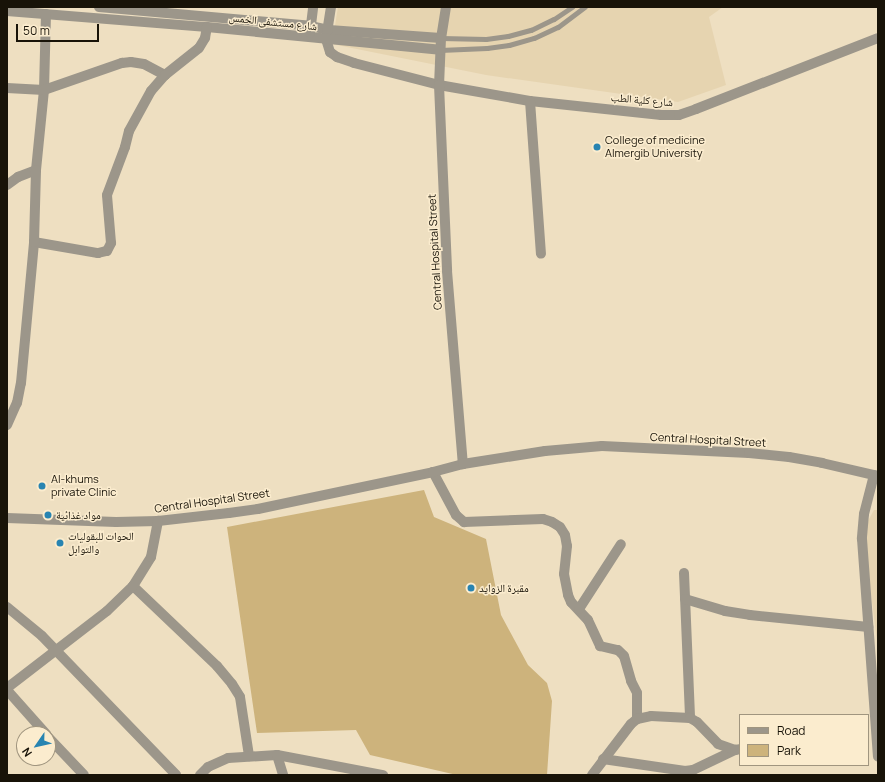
<!DOCTYPE html>
<meta charset="utf-8">
<style>
body{margin:0}
#map{position:relative;width:885px;height:782px;overflow:hidden;background:#eedfc1;font-family:Manrope,"Noto Naskh Arabic",sans-serif}
div>[style]{position:absolute}
.built>*{inset:0;background:#e6d4b0}
.green>*{inset:0;background:#cdb37c}
.lane>*{height:5px;margin:-2.5px;padding:0 2.5px;transform-origin:2.5px;border-radius:2.5px;background:#9c968a}
.street>*{height:10px;margin:-5px;padding:0 5px;transform-origin:5px;border-radius:5px;background:#9c968a}
.dots>*{width:11px;height:11px;translate:-50% -50%;box-sizing:border-box;border:2px solid #fbecce;border-radius:50%}
span{translate:-50% -50%;white-space:nowrap;text-align:center;line-height:1.15;-webkit-text-stroke:3px #fbecce;paint-order:stroke}
.street-label{font-size:11px;color:#181308}
.poi-label{font-size:11px;color:#181308}
.left{translate:0 -50%;text-align:left}
.frame{position:absolute;inset:0;border:8px solid #181308;pointer-events:none}
.legend{position:absolute;left:739px;top:714px;width:130px;height:52px;box-sizing:border-box;background:#fbecce;border:1px solid #a0957f;margin:0;padding:5px 7px;list-style:none;font-size:12px;color:#181308}
.legend li{display:flex;align-items:center;gap:8px;height:20px}
.legend b{width:20px;border:1px solid #a0957f}
.north{position:absolute;left:16px;top:726px;width:40px;height:40px;box-sizing:border-box;background:#fbecce;border:1px solid #a0957f;border-radius:50%;rotate:236deg;font-size:11px;font-weight:700;line-height:16px;text-align:center;color:#181308}
.north::after{content:'';display:block;margin:auto;width:14px;height:18px;background:#2884b1;clip-path:polygon(50% 0,100% 100%,50% 72%,0 100%)}
.scale{position:absolute;left:16px;top:24px;width:83px;height:18px;box-sizing:border-box;border:2px solid #181308;border-top:0;padding-left:5px;font-size:12px;line-height:14px;white-space:nowrap;color:#181308;-webkit-text-stroke:3px #fbecce;paint-order:stroke}
</style>
<div id="map">
<div class="built">
<i style="clip-path:polygon(338px 7px,723px 7px,709px 17px,726px 85px,678px 102px,486px 75px,332px 44px)"></i>
<i style="clip-path:polygon(874px 510px,878px 510px,878px 649px,863px 530px)"></i>
</div>
<div class="green">
<i style="clip-path:polygon(424px 490px,434px 517px,486px 539px,501px 615px,528px 665px,547px 683px,552px 701px,547px 775px,457px 775px,370px 755px,356px 730px,257px 733px,227px 527px)"></i>
</div>
<div class="lane">
<i style="left:441px;top:38px;width:45px;rotate:1.3deg"></i>
<i style="left:486px;top:39px;width:22px;rotate:-8deg"></i>
<i style="left:508px;top:36px;width:24px;rotate:-15deg"></i>
<i style="left:531px;top:30px;width:25px;rotate:-26deg"></i>
<i style="left:554px;top:19px;width:22px;rotate:-34deg"></i>
<i style="left:440px;top:50px;width:47px;rotate:-2.4deg"></i>
<i style="left:487px;top:48px;width:22px;rotate:-8deg"></i>
<i style="left:509px;top:45px;width:26px;rotate:-16deg"></i>
<i style="left:534px;top:38px;width:26px;rotate:-25deg"></i>
<i style="left:558px;top:27px;width:34px;rotate:-37deg"></i>
</div>
<div class="street">
<i style="left:99px;top:7px;width:212px;rotate:5.1deg"></i>
<i style="left:310px;top:26px;width:19px;rotate:12deg"></i>
<i style="left:329px;top:30px;width:112px;rotate:4.1deg"></i>
<i style="left:331px;top:7px;width:32px;rotate:99deg"></i>
<i style="left:326px;top:39px;width:14px;rotate:73deg"></i>
<i style="left:330px;top:52px;width:9px;rotate:36deg"></i>
<i style="left:337px;top:57px;width:18px;rotate:19deg"></i>
<i style="left:354px;top:63px;width:88px;rotate:14.5deg"></i>
<i style="left:439px;top:85px;width:92px;rotate:10deg"></i>
<i style="left:530px;top:101px;width:132px;rotate:6.1deg"></i>
<i style="left:661px;top:115px;width:18px"></i>
<i style="left:679px;top:115px;width:18px;rotate:-19deg"></i>
<i style="left:696px;top:109px;width:195px;rotate:-21.3deg"></i>
<i style="left:446px;top:7px;width:31px;rotate:99deg"></i>
<i style="left:441px;top:38px;width:47px;rotate:92.4deg"></i>
<i style="left:439px;top:85px;width:186px;rotate:87.5deg"></i>
<i style="left:447px;top:271px;width:194px;rotate:85.3deg"></i>
<i style="left:7px;top:11px;width:201px;rotate:4.6deg"></i>
<i style="left:207px;top:27px;width:234px;rotate:5.6deg"></i>
<i style="left:310px;top:33px;width:26px;rotate:-83deg"></i>
<i style="left:7px;top:88px;width:37px;rotate:3deg"></i>
<i style="left:44px;top:90px;width:76px;rotate:-88.5deg"></i>
<i style="left:530px;top:101px;width:153px;rotate:85.9deg"></i>
<i style="left:7px;top:185px;width:14px;rotate:-36deg"></i>
<i style="left:18px;top:177px;width:19px;rotate:-21deg"></i>
<i style="left:36px;top:170px;width:80px;rotate:-84.3deg"></i>
<i style="left:44px;top:90px;width:83px;rotate:-19.1deg"></i>
<i style="left:122px;top:63px;width:9px;rotate:-6deg"></i>
<i style="left:131px;top:62px;width:13px;rotate:9deg"></i>
<i style="left:144px;top:64px;width:24px;rotate:28deg"></i>
<i style="left:34px;top:242px;width:65px;rotate:9.8deg"></i>
<i style="left:98px;top:253px;width:9px;rotate:-13deg"></i>
<i style="left:107px;top:251px;width:9px;rotate:-63deg"></i>
<i style="left:111px;top:243px;width:48px;rotate:-94.8deg"></i>
<i style="left:107px;top:195px;width:51px;rotate:-69.4deg"></i>
<i style="left:125px;top:147px;width:16px;rotate:-76deg"></i>
<i style="left:129px;top:131px;width:46px;rotate:-61.2deg"></i>
<i style="left:151px;top:91px;width:21px;rotate:-49deg"></i>
<i style="left:165px;top:75px;width:43px;rotate:-38.5deg"></i>
<i style="left:199px;top:48px;width:12px;rotate:-59deg"></i>
<i style="left:205px;top:38px;width:11px;rotate:-80deg"></i>
<i style="left:7px;top:425px;width:24px;rotate:-66deg"></i>
<i style="left:17px;top:403px;width:20px;rotate:-79deg"></i>
<i style="left:21px;top:383px;width:142px;rotate:-84.7deg"></i>
<i style="left:34px;top:242px;width:72px;rotate:-88.4deg"></i>
<i style="left:433px;top:472px;width:49px;rotate:61.9deg"></i>
<i style="left:456px;top:515px;width:11px;rotate:41deg"></i>
<i style="left:464px;top:522px;width:79px;rotate:-2.2deg"></i>
<i style="left:543px;top:519px;width:9px;rotate:18deg"></i>
<i style="left:552px;top:522px;width:9px;rotate:32deg"></i>
<i style="left:560px;top:527px;width:9px;rotate:58deg"></i>
<i style="left:565px;top:535px;width:11px;rotate:80deg"></i>
<i style="left:567px;top:546px;width:28px;rotate:96deg"></i>
<i style="left:564px;top:574px;width:21px;rotate:79deg"></i>
<i style="left:568px;top:595px;width:8px;rotate:67deg"></i>
<i style="left:571px;top:602px;width:25px;rotate:47deg"></i>
<i style="left:588px;top:620px;width:29px;rotate:65deg"></i>
<i style="left:600px;top:646px;width:18px;rotate:13deg"></i>
<i style="left:618px;top:650px;width:8px;rotate:45deg"></i>
<i style="left:624px;top:656px;width:26px;rotate:74deg"></i>
<i style="left:631px;top:681px;width:13px;rotate:63deg"></i>
<i style="left:637px;top:693px;width:26px;rotate:90deg"></i>
<i style="left:874px;top:475px;width:40px;rotate:104.4deg"></i>
<i style="left:864px;top:514px;width:25px;rotate:95deg"></i>
<i style="left:862px;top:539px;width:218px;rotate:85.8deg"></i>
<i style="left:7px;top:518px;width:109px;rotate:2.1deg"></i>
<i style="left:116px;top:522px;width:42px;rotate:-1.4deg"></i>
<i style="left:158px;top:521px;width:71px;rotate:-6.4deg"></i>
<i style="left:229px;top:513px;width:29px;rotate:-8deg"></i>
<i style="left:258px;top:509px;width:179px;rotate:-11.9deg"></i>
<i style="left:433px;top:472px;width:31px;rotate:-15deg"></i>
<i style="left:463px;top:464px;width:83px;rotate:-9deg"></i>
<i style="left:545px;top:451px;width:57px;rotate:-5deg"></i>
<i style="left:602px;top:446px;width:147px;rotate:2.7deg"></i>
<i style="left:749px;top:453px;width:40px;rotate:5.7deg"></i>
<i style="left:789px;top:457px;width:34px;rotate:10deg"></i>
<i style="left:822px;top:463px;width:57px;rotate:13.1deg"></i>
<i style="left:684px;top:573px;width:145px;rotate:87.6deg"></i>
<i style="left:133px;top:586px;width:116px;rotate:43.6deg"></i>
<i style="left:217px;top:666px;width:23px;rotate:50deg"></i>
<i style="left:232px;top:684px;width:15px;rotate:58deg"></i>
<i style="left:240px;top:697px;width:60px;rotate:81.3deg"></i>
<i style="left:685px;top:599px;width:42px;rotate:16.7deg"></i>
<i style="left:725px;top:611px;width:25px;rotate:9deg"></i>
<i style="left:750px;top:615px;width:119px;rotate:5.8deg"></i>
<i style="left:7px;top:607px;width:45px;rotate:39.6deg"></i>
<i style="left:42px;top:636px;width:193px;rotate:46deg"></i>
<i style="left:579px;top:609px;width:77px;rotate:-57.1deg"></i>
<i style="left:7px;top:688px;width:126px;rotate:-37.6deg"></i>
<i style="left:107px;top:611px;width:36px;rotate:-44deg"></i>
<i style="left:133px;top:586px;width:34px;rotate:-58deg"></i>
<i style="left:151px;top:557px;width:37px;rotate:-79deg"></i>
<i style="left:7px;top:690px;width:59px;rotate:48.4deg"></i>
<i style="left:48px;top:737px;width:52px;rotate:46.5deg"></i>
<i style="left:277px;top:755px;width:21px;rotate:73deg"></i>
<i style="left:603px;top:759px;width:83px;rotate:8.3deg"></i>
<i style="left:685px;top:771px;width:8px;rotate:-7deg"></i>
<i style="left:693px;top:770px;width:47px;rotate:-25.5deg"></i>
<i style="left:200px;top:775px;width:11px;rotate:-45deg"></i>
<i style="left:208px;top:767px;width:22px;rotate:-24deg"></i>
<i style="left:228px;top:758px;width:49px;rotate:-3.5deg"></i>
<i style="left:277px;top:755px;width:108px;rotate:10.7deg"></i>
<i style="left:592px;top:775px;width:64px;rotate:-52.6deg"></i>
<i style="left:631px;top:724px;width:8px;rotate:-40deg"></i>
<i style="left:637px;top:719px;width:14px;rotate:-12deg"></i>
<i style="left:651px;top:716px;width:39px;rotate:3deg"></i>
<i style="left:690px;top:718px;width:8px;rotate:30deg"></i>
<i style="left:697px;top:722px;width:30px;rotate:46deg"></i>
<i style="left:718px;top:744px;width:18px;rotate:19deg"></i>
<i style="left:735px;top:750px;width:5px;rotate:-11deg"></i>
</div>
<div class="dots">
<i style="left:597px;top:147px;background:#2884b1"></i>
<i style="left:42px;top:486px;background:#2884b1"></i>
<i style="left:48px;top:515px;background:#2884b1"></i>
<i style="left:60px;top:543px;background:#2884b1"></i>
<i style="left:471px;top:588px;background:#2884b1"></i>
</div>
<div class="street-label">
<span style="left:273px;top:22px;rotate:6deg">شارع مستشفى الخمس</span>
<span style="left:642px;top:100px;rotate:5deg">شارع كلية الطب</span>
<span style="left:435px;top:252px;rotate:-93deg">Central Hospital Street</span>
<span style="left:708px;top:440px;rotate:3deg">Central Hospital Street</span>
<span style="left:212px;top:501px;rotate:-8deg">Central Hospital Street</span>
</div>
<div class="poi-label">
<span class="left" style="left:605px;top:147px">College of medicine<br>Almergib University</span>
<span class="left" style="left:51px;top:486px">Al-khums<br>private Clinic</span>
<span class="left" style="left:56px;top:515px">مواد غذائية</span>
<span class="left" style="left:68px;top:543px">الحوات للبقوليات<br>والتوابل</span>
<span class="left" style="left:479px;top:588px">مقبرة الزوايد</span>
</div>
<div class="frame"></div>
<ul class="legend">
<li><b style="height:5px;background:#9c968a"></b>Road</li>
<li><b style="height:11px;background:#cdb37c"></b>Park</li>
</ul>
<div class="north">N</div>
<div class="scale">50 m</div>
</div>
